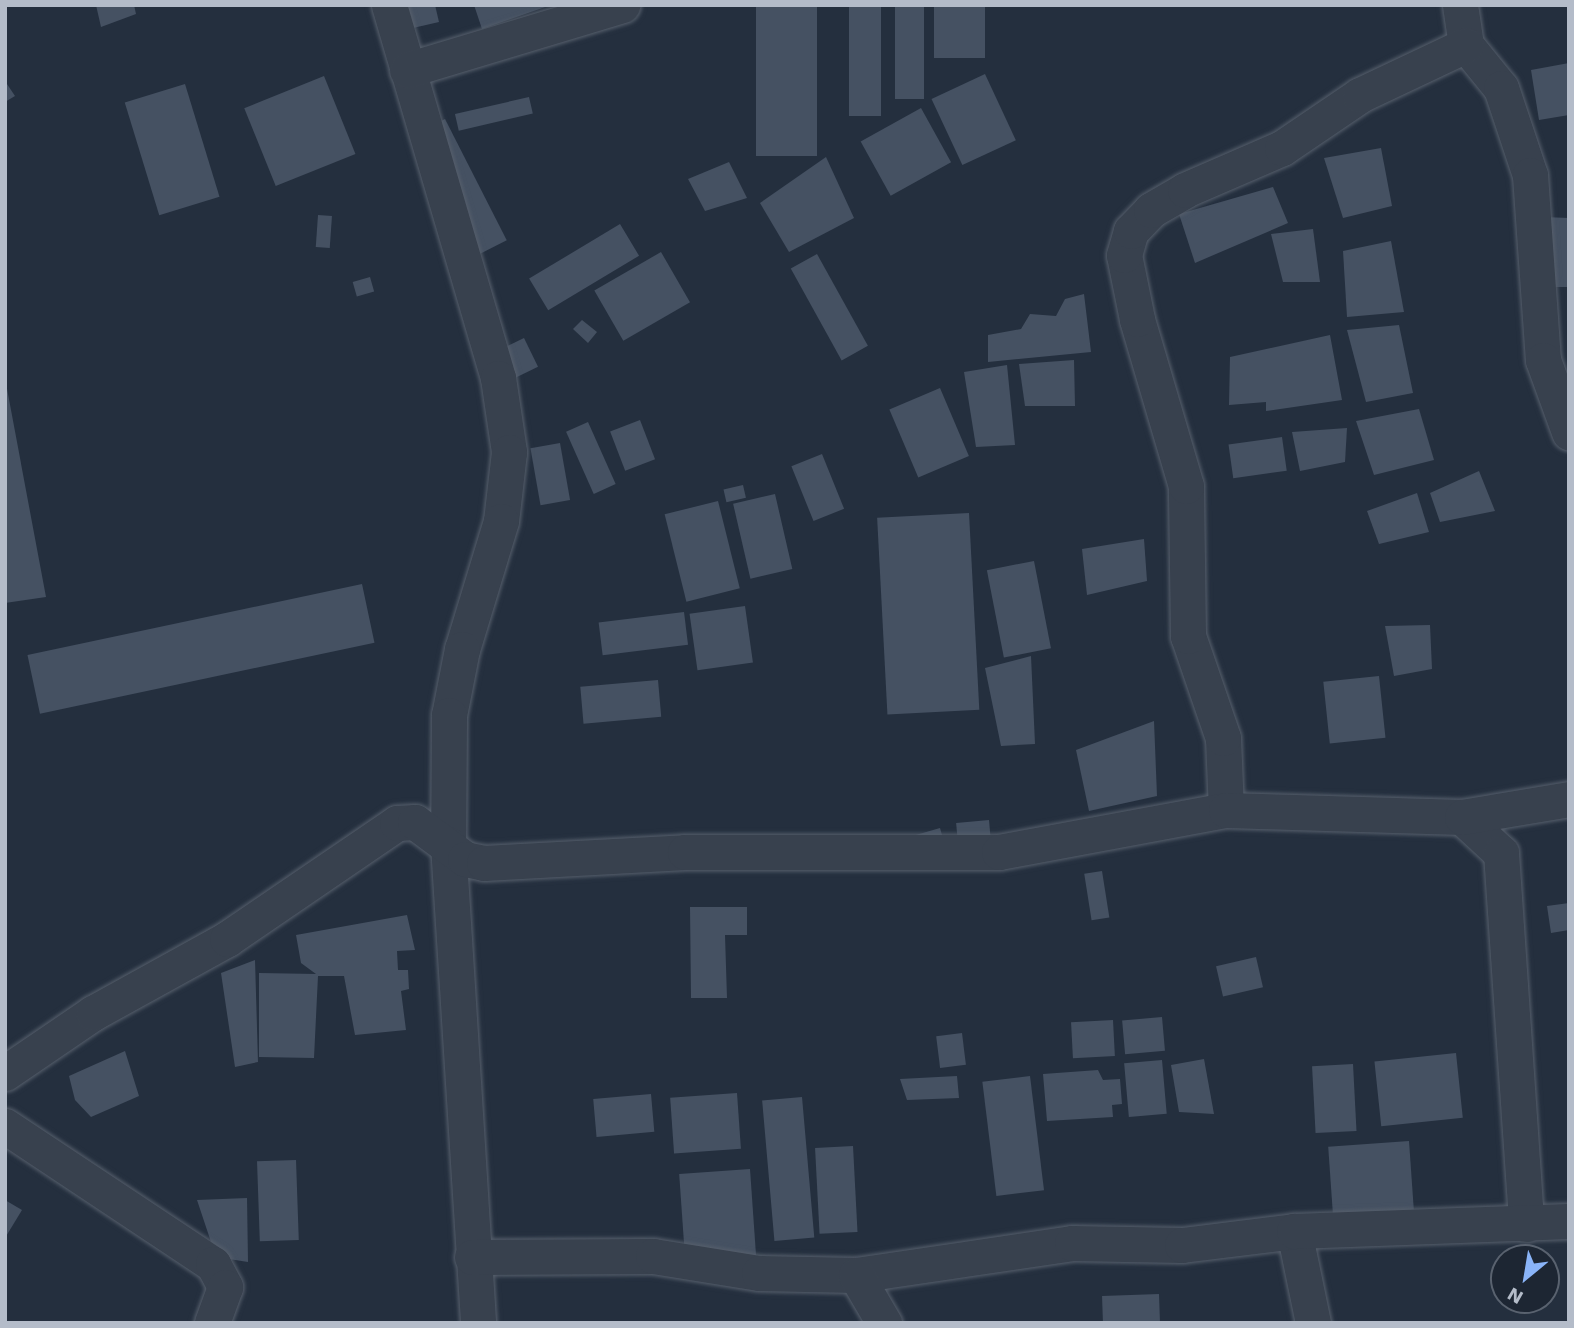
<!DOCTYPE html>
<style>
body{margin:0}
#map{position:relative;width:1574px;height:1328px;overflow:hidden;background:#242f3e;font-family:"Work Sans",sans-serif}
div>[style]{position:absolute}
.building>*{inset:0;background:#455162;transform-origin:0 0}
.roads{filter:drop-shadow(0 0 2px #565f6c) drop-shadow(0 0 2px #565f6c)}
.minor>*{height:35px;margin:-17.5px;padding:0 17.5px;transform-origin:17.5px;border-radius:17.5px;background:#38414e}
span{translate:-50% -50%;white-space:nowrap;text-align:center;line-height:1.15;-webkit-text-stroke:5px #1d2633;paint-order:stroke}
.frame{position:absolute;inset:0;border:7px solid #b4bcc9;pointer-events:none}
.north{position:absolute;left:1490px;top:1244px;width:70px;height:70px;box-sizing:border-box;background:#1d2633;border:2px solid #59626f;border-radius:50%;rotate:210deg;font-size:19px;font-weight:700;line-height:28px;text-align:center;color:#b4bcc9}
.north::after{content:'';display:block;margin:auto;width:24px;height:32px;background:#8ab4f8;clip-path:polygon(50% 0,100% 100%,50% 72%,0 100%)}
</style>
<div id="map">
<div class="building">
<i style="clip-path:polygon(96px 5px,134px 5px,136px 14px,101px 27px)"></i>
<i style="clip-path:polygon(407px 5px,435px 5px,439px 22px,413px 28px)"></i>
<i style="clip-path:polygon(474px 5px,547px 5px,548px 6px,482px 29px)"></i>
<i style="left:756px;top:5px;width:61px;height:151px"></i>
<i style="left:849px;top:5px;width:32px;height:111px"></i>
<i style="left:895px;top:5px;width:29px;height:94px"></i>
<i style="left:934px;top:5px;width:51px;height:53px"></i>
<i style="clip-path:polygon(1569px 63px,1569px 115px,1539px 120px,1531px 70px)"></i>
<i style="left:985px;top:74px;width:73px;height:59px;rotate:65deg"></i>
<i style="left:324px;top:76px;width:84px;height:86px;rotate:68deg"></i>
<i style="clip-path:polygon(5px 81px,15px 96px,5px 102px)"></i>
<i style="left:185px;top:84px;width:118px;height:63px;rotate:73deg"></i>
<i style="left:529px;top:97px;width:17px;height:76px;rotate:77deg"></i>
<i style="left:921px;top:108px;width:62px;height:69px;rotate:61deg"></i>
<i style="left:445px;top:119px;width:136px;height:39px;rotate:63deg"></i>
<i style="clip-path:polygon(1381px 148px,1392px 206px,1343px 218px,1324px 158px)"></i>
<i style="clip-path:polygon(826px 157px,854px 218px,789px 252px,760px 203px)"></i>
<i style="clip-path:polygon(729px 162px,747px 198px,705px 211px,688px 179px)"></i>
<i style="clip-path:polygon(1273px 187px,1288px 223px,1195px 263px,1179px 214px)"></i>
<i style="left:318px;top:215px;width:14px;height:32px;rotate:4deg"></i>
<i style="clip-path:polygon(1544px 217px,1569px 218px,1569px 287px,1550px 287px)"></i>
<i style="left:620px;top:224px;width:37px;height:106px;rotate:59deg"></i>
<i style="clip-path:polygon(1313px 229px,1320px 282px,1283px 282px,1271px 234px)"></i>
<i style="clip-path:polygon(1391px 241px,1404px 312px,1347px 317px,1343px 251px)"></i>
<i style="left:661px;top:252px;width:58px;height:77px;rotate:60deg"></i>
<i style="left:817px;top:254px;width:105px;height:30px;rotate:61deg"></i>
<i style="left:370px;top:277px;width:15px;height:18px;rotate:74deg"></i>
<i style="clip-path:polygon(1084px 294px,1091px 352px,988px 362px,988px 335px,1021px 329px,1030px 314px,1056px 316px,1065px 299px)"></i>
<i style="clip-path:polygon(582px 320px,597px 332px,588px 343px,573px 329px)"></i>
<i style="clip-path:polygon(1399px 325px,1413px 393px,1366px 402px,1347px 330px)"></i>
<i style="clip-path:polygon(1330px 335px,1342px 400px,1266px 411px,1266px 402px,1229px 405px,1230px 357px)"></i>
<i style="left:524px;top:338px;width:32px;height:24px;rotate:64deg"></i>
<i style="clip-path:polygon(1074px 360px,1075px 406px,1025px 406px,1019px 364px)"></i>
<i style="clip-path:polygon(1007px 365px,1015px 445px,976px 447px,964px 372px)"></i>
<i style="clip-path:polygon(5px 378px,46px 597px,5px 603px)"></i>
<i style="left:940px;top:388px;width:74px;height:55px;rotate:67deg"></i>
<i style="clip-path:polygon(1419px 409px,1434px 460px,1374px 475px,1356px 421px)"></i>
<i style="left:640px;top:420px;width:42px;height:32px;rotate:69deg"></i>
<i style="left:588px;top:422px;width:68px;height:24px;rotate:66deg"></i>
<i style="clip-path:polygon(1347px 428px,1345px 462px,1300px 471px,1292px 432px)"></i>
<i style="left:1282px;top:437px;width:34px;height:54px;rotate:82deg"></i>
<i style="left:560px;top:443px;width:58px;height:30px;rotate:80deg"></i>
<i style="left:822px;top:454px;width:59px;height:33px;rotate:68deg"></i>
<i style="clip-path:polygon(1479px 471px,1495px 511px,1440px 522px,1430px 493px)"></i>
<i style="left:743px;top:485px;width:13px;height:20px;rotate:77deg"></i>
<i style="clip-path:polygon(1417px 493px,1429px 532px,1379px 544px,1367px 511px)"></i>
<i style="left:775px;top:494px;width:77px;height:43px;rotate:77deg"></i>
<i style="left:718px;top:501px;width:90px;height:55px;rotate:76deg"></i>
<i style="left:969px;top:513px;width:197px;height:92px;rotate:87deg"></i>
<i style="clip-path:polygon(1144px 539px,1147px 581px,1087px 595px,1082px 549px)"></i>
<i style="left:1034px;top:561px;width:89px;height:48px;rotate:79deg"></i>
<i style="left:362px;top:584px;width:60px;height:342px;rotate:78deg"></i>
<i style="left:745px;top:606px;width:57px;height:56px;rotate:82deg"></i>
<i style="left:684px;top:612px;width:33px;height:86px;rotate:83deg"></i>
<i style="clip-path:polygon(1430px 625px,1432px 669px,1394px 676px,1385px 626px)"></i>
<i style="clip-path:polygon(1031px 656px,1035px 744px,1001px 746px,985px 668px)"></i>
<i style="left:1379px;top:676px;width:62px;height:56px;rotate:84deg"></i>
<i style="left:658px;top:680px;width:37px;height:78px;rotate:85deg"></i>
<i style="clip-path:polygon(1154px 721px,1157px 796px,1089px 811px,1076px 750px)"></i>
<i style="left:989px;top:820px;width:21px;height:33px;rotate:85deg"></i>
<i style="left:940px;top:828px;width:15px;height:25px;rotate:74deg"></i>
<i style="left:1102px;top:871px;width:47px;height:18px;rotate:81deg"></i>
<i style="clip-path:polygon(1569px 903px,1569px 930px,1551px 933px,1547px 906px)"></i>
<i style="clip-path:polygon(690px 907px,747px 907px,747px 935px,725px 935px,727px 998px,691px 998px)"></i>
<i style="clip-path:polygon(407px 915px,415px 950px,397px 951px,398px 970px,408px 970px,409px 989px,401px 991px,406px 1030px,355px 1035px,344px 976px,318px 976px,314px 1058px,259px 1057px,259px 973px,316px 974px,301px 963px,296px 935px)"></i>
<i style="left:1256px;top:957px;width:31px;height:41px;rotate:77deg"></i>
<i style="clip-path:polygon(255px 960px,258px 1062px,235px 1067px,221px 973px)"></i>
<i style="left:1162px;top:1017px;width:34px;height:40px;rotate:85deg"></i>
<i style="left:1113px;top:1020px;width:36px;height:42px;rotate:87deg"></i>
<i style="left:962px;top:1033px;width:32px;height:26px;rotate:83deg"></i>
<i style="clip-path:polygon(125px 1051px,139px 1096px,91px 1117px,75px 1100px,69px 1076px)"></i>
<i style="left:1456px;top:1053px;width:65px;height:82px;rotate:84deg"></i>
<i style="clip-path:polygon(1204px 1059px,1214px 1114px,1179px 1112px,1171px 1065px)"></i>
<i style="left:1162px;top:1060px;width:54px;height:38px;rotate:85deg"></i>
<i style="left:1353px;top:1064px;width:67px;height:41px;rotate:87deg"></i>
<i style="clip-path:polygon(1098px 1070px,1103px 1080px,1120px 1079px,1122px 1104px,1112px 1105px,1113px 1117px,1047px 1121px,1043px 1074px)"></i>
<i style="clip-path:polygon(957px 1076px,959px 1098px,907px 1100px,900px 1079px)"></i>
<i style="left:1030px;top:1076px;width:115px;height:48px;rotate:83deg"></i>
<i style="left:737px;top:1093px;width:56px;height:67px;rotate:86deg"></i>
<i style="left:651px;top:1094px;width:38px;height:58px;rotate:85deg"></i>
<i style="left:802px;top:1097px;width:141px;height:40px;rotate:85deg"></i>
<i style="left:1409px;top:1141px;width:69px;height:81px;rotate:86deg"></i>
<i style="left:853px;top:1146px;width:86px;height:38px;rotate:87deg"></i>
<i style="left:296px;top:1160px;width:80px;height:39px;rotate:88deg"></i>
<i style="left:750px;top:1169px;width:89px;height:71px;rotate:86deg"></i>
<i style="clip-path:polygon(247px 1198px,248px 1262px,216px 1257px,197px 1200px)"></i>
<i style="clip-path:polygon(5px 1200px,22px 1210px,5px 1238px)"></i>
<i style="left:1159px;top:1294px;width:29px;height:57px;rotate:88deg"></i>
</div>
<div class="roads">
<div class="minor">
<i style="left:389px;top:5px;width:389px;rotate:73.7deg"></i>
<i style="left:498px;top:378px;width:75px;rotate:81.5deg"></i>
<i style="left:509px;top:452px;width:69px;rotate:96.6deg"></i>
<i style="left:501px;top:521px;width:134px;rotate:106.9deg"></i>
<i style="left:462px;top:649px;width:67px;rotate:101.1deg"></i>
<i style="left:449px;top:715px;width:129px;rotate:90.4deg"></i>
<i style="left:448px;top:844px;width:480px;rotate:86.4deg"></i>
<i style="left:1460px;top:5px;width:40px;rotate:81.5deg"></i>
<i style="left:1466px;top:45px;width:55px;rotate:50.9deg"></i>
<i style="left:1501px;top:88px;width:92px;rotate:71.6deg"></i>
<i style="left:1530px;top:175px;width:185px;rotate:86deg"></i>
<i style="left:1543px;top:360px;width:77px;rotate:70.1deg"></i>
<i style="left:407px;top:70px;width:225px;rotate:-16.8deg"></i>
<i style="left:1226px;top:810px;width:72px;rotate:-92.4deg"></i>
<i style="left:1223px;top:738px;width:108px;rotate:-108.9deg"></i>
<i style="left:1188px;top:636px;width:150px;rotate:-90.8deg"></i>
<i style="left:1186px;top:486px;width:174px;rotate:-106.4deg"></i>
<i style="left:1137px;top:319px;width:65px;rotate:-101.5deg"></i>
<i style="left:1124px;top:255px;width:25px;rotate:-74deg"></i>
<i style="left:1131px;top:231px;width:29px;rotate:-46deg"></i>
<i style="left:1151px;top:210px;width:39px;rotate:-30deg"></i>
<i style="left:1185px;top:190px;width:106px;rotate:-23.4deg"></i>
<i style="left:1282px;top:148px;width:94px;rotate:-34.2deg"></i>
<i style="left:1360px;top:95px;width:117px;rotate:-25.3deg"></i>
<i style="left:1462px;top:817px;width:53px;rotate:42.7deg"></i>
<i style="left:1501px;top:853px;width:372px;rotate:86.1deg"></i>
<i style="left:5px;top:1073px;width:107px;rotate:-34.3deg"></i>
<i style="left:93px;top:1013px;width:153px;rotate:-28.9deg"></i>
<i style="left:227px;top:939px;width:206px;rotate:-34.3deg"></i>
<i style="left:397px;top:823px;width:18px;rotate:-3deg"></i>
<i style="left:415px;top:822px;width:62px;rotate:36.5deg"></i>
<i style="left:465px;top:859px;width:19px;rotate:12deg"></i>
<i style="left:484px;top:863px;width:201px;rotate:-3.1deg"></i>
<i style="left:685px;top:852px;width:314px"></i>
<i style="left:999px;top:852px;width:231px;rotate:-10.5deg"></i>
<i style="left:1226px;top:810px;width:236px;rotate:1.7deg"></i>
<i style="left:1462px;top:817px;width:109px;rotate:-9.5deg"></i>
<i style="left:5px;top:1126px;width:250px;rotate:33.6deg"></i>
<i style="left:213px;top:1264px;width:26px;rotate:62deg"></i>
<i style="left:225px;top:1287px;width:38px;rotate:110deg"></i>
<i style="left:1294px;top:1231px;width:94px;rotate:78.3deg"></i>
<i style="left:472px;top:1257px;width:181px;rotate:-0.3deg"></i>
<i style="left:653px;top:1256px;width:107px;rotate:9.1deg"></i>
<i style="left:759px;top:1273px;width:97px;rotate:1.2deg"></i>
<i style="left:856px;top:1275px;width:218px;rotate:-8.4deg"></i>
<i style="left:1072px;top:1243px;width:110px;rotate:1deg"></i>
<i style="left:1182px;top:1245px;width:113px;rotate:-7.1deg"></i>
<i style="left:1294px;top:1231px;width:275px;rotate:-2.1deg"></i>
<i style="left:856px;top:1275px;width:56px;rotate:59.7deg"></i>
</div>
</div>
<div class="frame"></div>
<div class="north">N</div>
</div>
